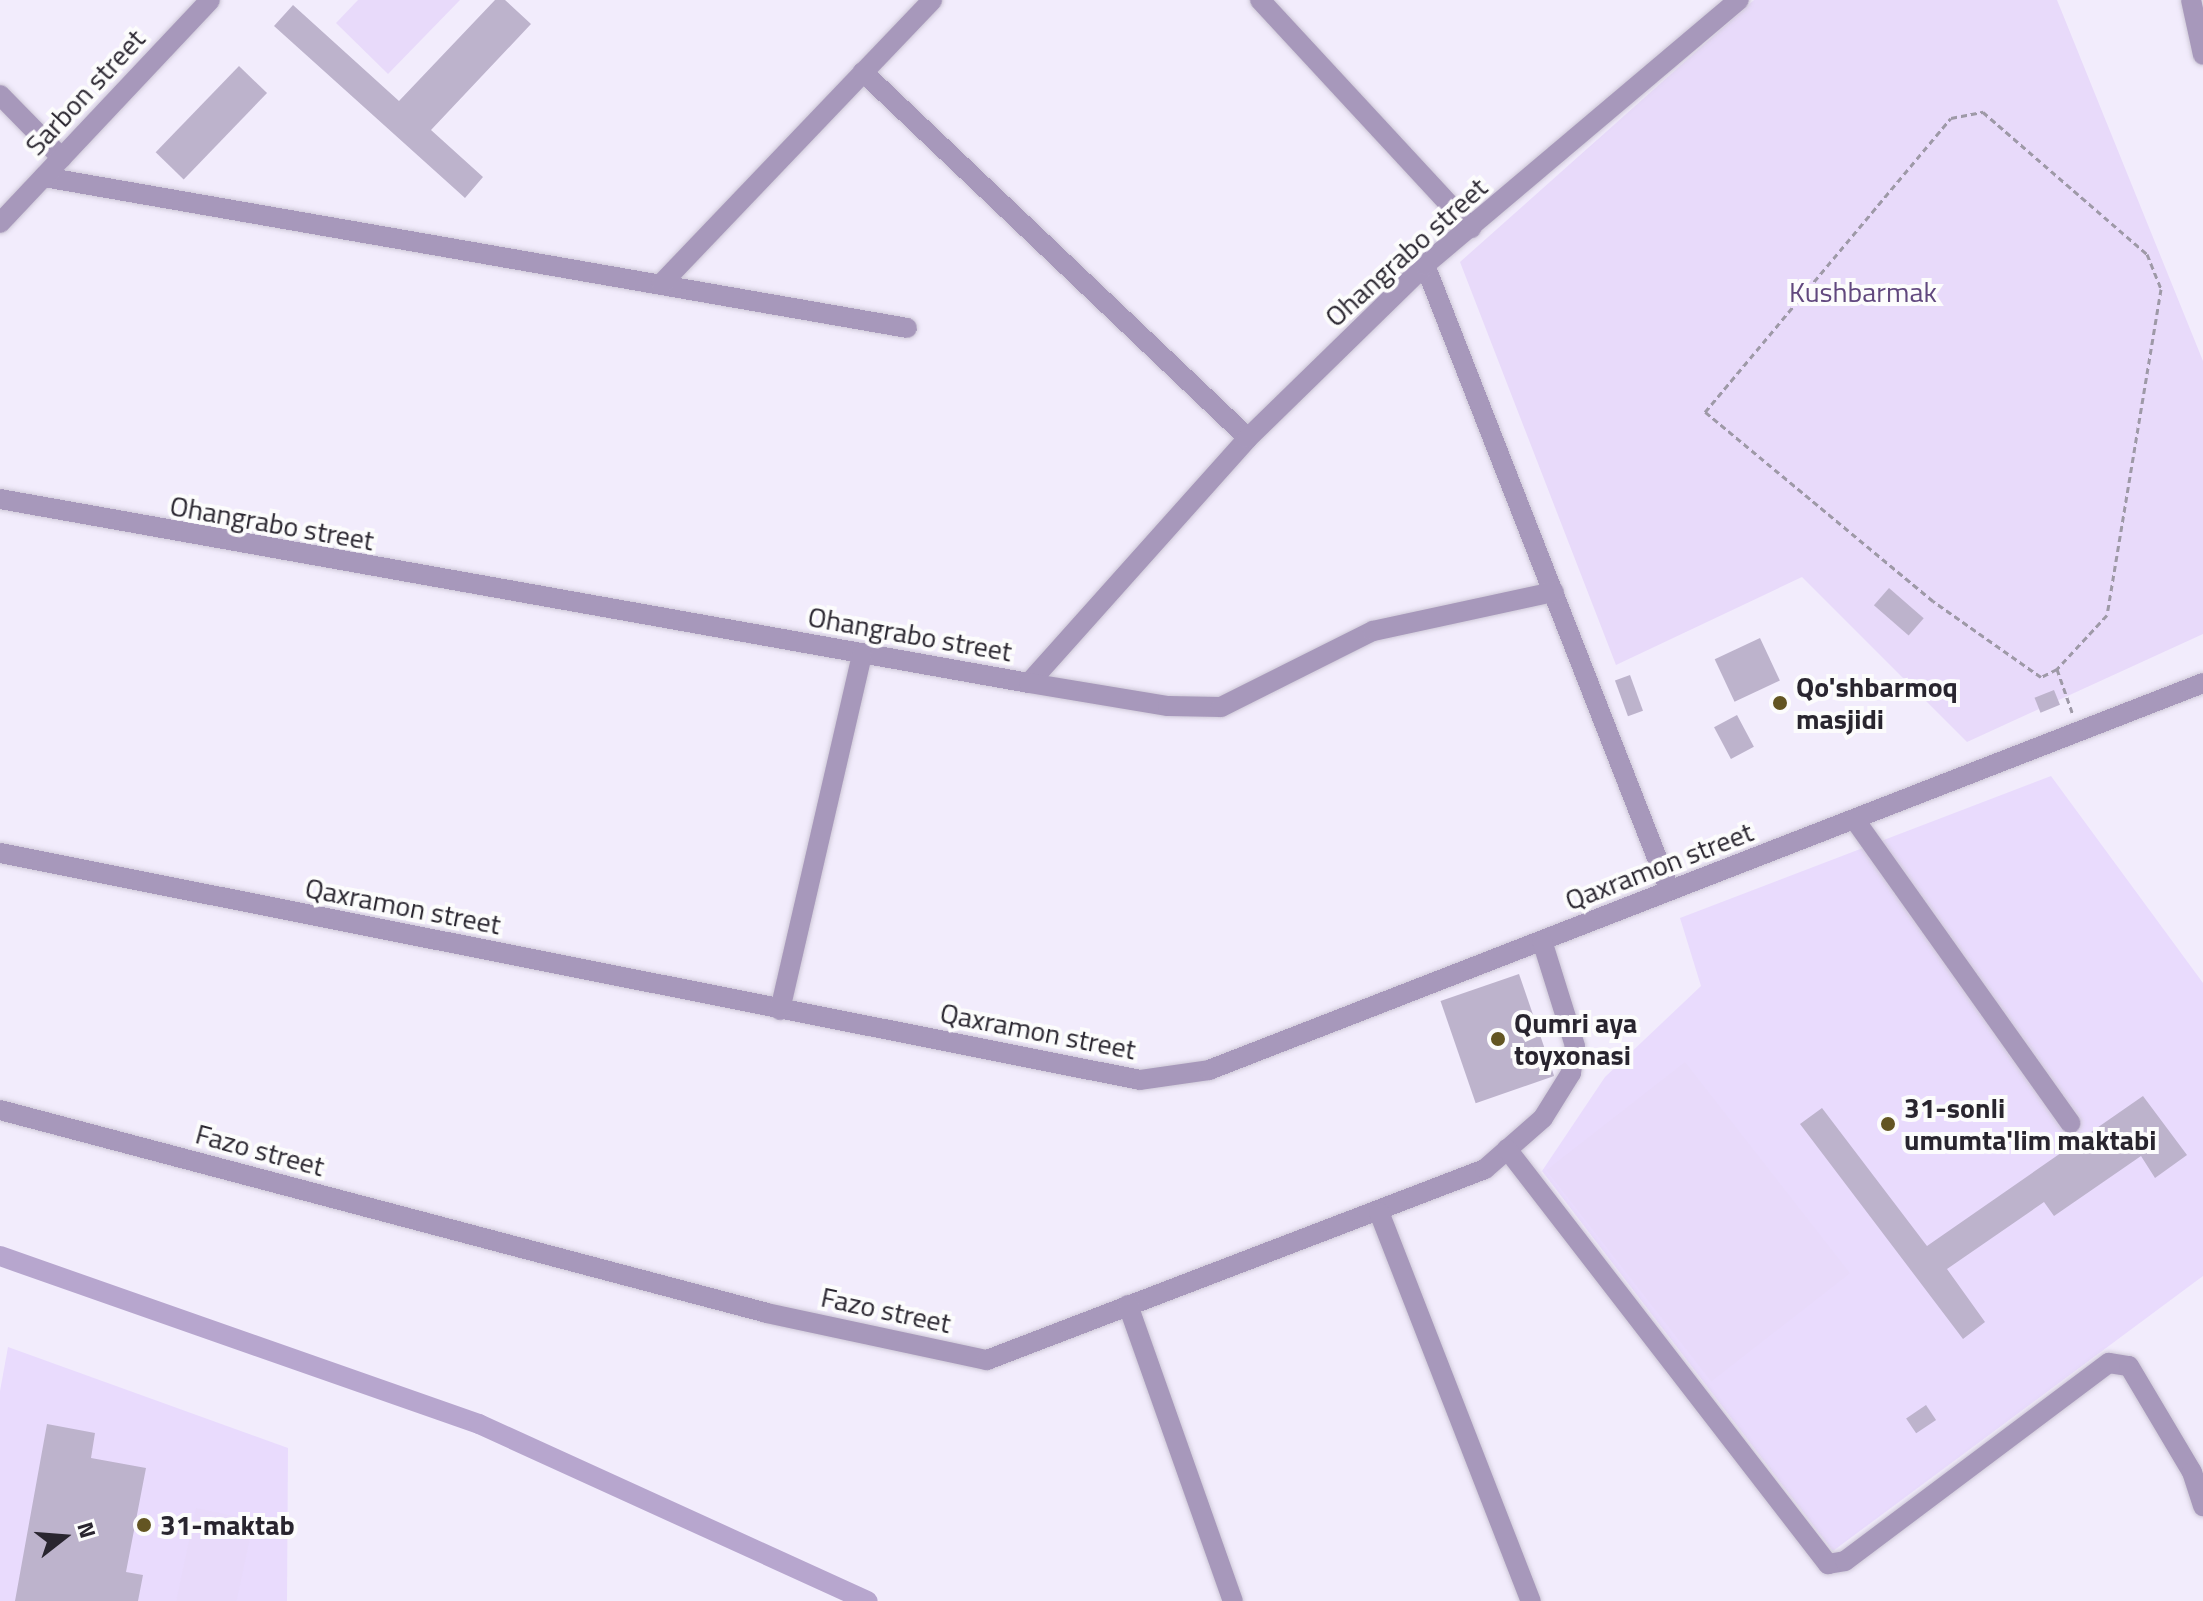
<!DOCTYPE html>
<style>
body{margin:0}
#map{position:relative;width:2203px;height:1601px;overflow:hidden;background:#f2ecfc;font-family:"Titillium Web",sans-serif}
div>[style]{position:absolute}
.built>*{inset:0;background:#e9dbfd}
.green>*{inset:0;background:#e8dafa;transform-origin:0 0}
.canal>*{height:20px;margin:-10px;padding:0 10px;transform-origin:10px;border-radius:10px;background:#b7a6ce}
.building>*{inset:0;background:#bdb3cc;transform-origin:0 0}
.path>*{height:3px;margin-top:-1.5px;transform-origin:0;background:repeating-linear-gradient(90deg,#9e99a7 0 6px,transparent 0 10px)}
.roads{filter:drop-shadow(0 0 2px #cec8d7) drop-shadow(0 0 2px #cec8d7)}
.minor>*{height:20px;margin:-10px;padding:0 10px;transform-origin:10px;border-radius:10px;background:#a798bb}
.dots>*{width:22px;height:22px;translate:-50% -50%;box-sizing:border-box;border:4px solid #fcfcfc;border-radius:50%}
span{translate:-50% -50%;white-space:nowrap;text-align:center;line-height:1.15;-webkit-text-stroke:8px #fcfcfc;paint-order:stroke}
.street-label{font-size:28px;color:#29252f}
.park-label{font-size:28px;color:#61487e}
.poi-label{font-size:28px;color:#29252f;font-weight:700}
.left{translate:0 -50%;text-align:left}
.north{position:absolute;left:24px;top:1497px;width:80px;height:80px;-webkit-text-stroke:6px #fcfcfc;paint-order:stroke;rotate:73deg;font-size:22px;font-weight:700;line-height:32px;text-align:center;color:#29252f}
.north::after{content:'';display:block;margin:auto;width:28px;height:36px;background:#29252f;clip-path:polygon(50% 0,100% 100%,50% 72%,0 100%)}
</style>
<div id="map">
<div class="built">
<i style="clip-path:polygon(2051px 776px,2203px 983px,2203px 1276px,1833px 1551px,1542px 1171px,1605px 1077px,1701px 986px,1680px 918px)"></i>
<i style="clip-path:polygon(8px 1347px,288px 1448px,287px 1601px,0 1601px,0 1391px)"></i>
</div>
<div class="green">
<i style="clip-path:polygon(358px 0,460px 0,388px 74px,336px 23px)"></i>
<i style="clip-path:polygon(1754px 0,2057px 0,2203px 361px,2203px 634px,1967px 742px,1802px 577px,1616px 665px,1460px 262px)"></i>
<i style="left:1685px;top:1062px;width:268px;height:176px;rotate:52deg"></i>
<i style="left:196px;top:1508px;width:59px;height:95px;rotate:12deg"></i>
</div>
<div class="canal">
<i style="left:0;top:1256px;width:508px;rotate:19.33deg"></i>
<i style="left:479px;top:1424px;width:427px;rotate:24.5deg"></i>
</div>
<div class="building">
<i style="clip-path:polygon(495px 0,505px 0,531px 24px,431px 130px,483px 177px,465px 198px,274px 26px,293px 5px,399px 101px)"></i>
<i style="left:239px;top:66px;width:39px;height:120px;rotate:44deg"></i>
<i style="left:1889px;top:588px;width:46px;height:23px;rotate:41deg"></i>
<i style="left:1760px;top:638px;width:47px;height:50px;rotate:65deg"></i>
<i style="left:1630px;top:675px;width:38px;height:16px;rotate:70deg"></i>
<i style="left:2054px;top:690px;width:16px;height:21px;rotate:68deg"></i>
<i style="left:1737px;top:715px;width:36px;height:26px;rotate:62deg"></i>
<i style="left:1519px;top:974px;width:108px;height:83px;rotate:71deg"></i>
<i style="clip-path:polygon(2143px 1096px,2187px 1155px,2155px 1178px,2141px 1156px,2054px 1216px,2044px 1202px,1947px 1269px,1985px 1322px,1963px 1339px,1800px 1124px,1822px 1108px,1927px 1246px)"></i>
<i style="left:1926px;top:1405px;width:18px;height:24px;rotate:56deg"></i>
<i style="clip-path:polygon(47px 1424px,95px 1433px,91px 1458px,146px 1468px,126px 1572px,143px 1575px,138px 1601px,15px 1601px)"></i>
</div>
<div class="path">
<i style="left:2057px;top:669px;width:18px;rotate:153deg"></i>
<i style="left:2041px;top:677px;width:132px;rotate:-144.9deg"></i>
<i style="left:1933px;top:601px;width:296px;rotate:-140.3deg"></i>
<i style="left:1705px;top:412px;width:383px;rotate:-50.1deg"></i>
<i style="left:1951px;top:118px;width:33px;rotate:-11deg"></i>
<i style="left:1983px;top:112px;width:217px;rotate:40.9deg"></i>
<i style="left:2147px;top:254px;width:38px;rotate:68deg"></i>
<i style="left:2161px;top:289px;width:330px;rotate:99.4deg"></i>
<i style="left:2107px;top:615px;width:74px;rotate:132.8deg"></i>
<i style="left:2057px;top:669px;width:49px;rotate:70.8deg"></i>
</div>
<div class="roads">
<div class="minor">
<i style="left:1260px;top:0;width:311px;rotate:47.2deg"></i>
<i style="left:2191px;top:0;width:56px;rotate:77.7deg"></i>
<i style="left:863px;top:72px;width:531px;rotate:43.55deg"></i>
<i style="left:0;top:95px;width:88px;rotate:45.5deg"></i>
<i style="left:44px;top:177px;width:876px;rotate:9.92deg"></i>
<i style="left:0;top:223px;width:306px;rotate:-46.7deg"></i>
<i style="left:1425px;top:265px;width:672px;rotate:68.63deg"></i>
<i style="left:662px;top:283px;width:391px;rotate:-46.3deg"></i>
<i style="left:0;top:499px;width:1045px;rotate:10.14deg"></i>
<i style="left:1029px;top:683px;width:329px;rotate:-48.2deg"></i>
<i style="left:1248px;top:438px;width:248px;rotate:-44.3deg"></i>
<i style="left:1425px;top:265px;width:411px;rotate:-40.2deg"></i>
<i style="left:1029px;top:683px;width:141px;rotate:9.4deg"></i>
<i style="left:1168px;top:706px;width:53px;rotate:1.1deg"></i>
<i style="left:1221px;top:707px;width:170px;rotate:-26.6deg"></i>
<i style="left:1373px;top:631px;width:185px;rotate:-12.2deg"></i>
<i style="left:1855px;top:820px;width:372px;rotate:54.6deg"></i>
<i style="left:0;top:853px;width:1162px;rotate:11.26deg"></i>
<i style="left:1140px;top:1080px;width:70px;rotate:-8.2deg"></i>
<i style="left:1209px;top:1070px;width:1067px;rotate:-21.27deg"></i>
<i style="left:780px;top:1010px;width:364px;rotate:-77deg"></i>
<i style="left:0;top:1110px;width:793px;rotate:14.82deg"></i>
<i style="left:767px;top:1313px;width:225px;rotate:12.1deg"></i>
<i style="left:987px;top:1360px;width:533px;rotate:-20.98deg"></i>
<i style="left:1485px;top:1169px;width:77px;rotate:-41.3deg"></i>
<i style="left:1543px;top:1118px;width:53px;rotate:-58.1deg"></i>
<i style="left:1571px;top:1073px;width:27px;rotate:-82deg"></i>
<i style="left:1575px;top:1046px;width:110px;rotate:-107.4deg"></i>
<i style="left:1507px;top:1149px;width:525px;rotate:52.28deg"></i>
<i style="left:1828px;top:1564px;width:17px;rotate:-10deg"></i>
<i style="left:1845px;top:1561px;width:330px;rotate:-36.9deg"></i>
<i style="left:2109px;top:1363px;width:20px;rotate:9deg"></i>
<i style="left:2129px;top:1366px;width:123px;rotate:59.3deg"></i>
<i style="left:2192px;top:1472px;width:36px;rotate:72deg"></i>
<i style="left:1379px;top:1212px;width:418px;rotate:68.7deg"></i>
<i style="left:1128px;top:1305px;width:314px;rotate:70.5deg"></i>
</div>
</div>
<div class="dots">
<i style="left:1780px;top:703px;background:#635522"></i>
<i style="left:1498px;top:1039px;background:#635522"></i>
<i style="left:1888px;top:1124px;background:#635522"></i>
<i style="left:144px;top:1525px;background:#635522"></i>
</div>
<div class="street-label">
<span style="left:85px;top:92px;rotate:-47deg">Sarbon street</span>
<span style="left:1406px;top:252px;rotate:-42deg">Ohangrabo street</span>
<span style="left:272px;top:523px;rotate:10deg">Ohangrabo street</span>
<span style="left:910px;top:634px;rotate:10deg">Ohangrabo street</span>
<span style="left:1659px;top:866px;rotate:-21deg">Qaxramon street</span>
<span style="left:403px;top:906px;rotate:11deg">Qaxramon street</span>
<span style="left:1038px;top:1031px;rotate:11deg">Qaxramon street</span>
<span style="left:260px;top:1150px;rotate:15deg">Fazo street</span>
<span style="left:886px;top:1310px;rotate:12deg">Fazo street</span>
</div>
<div class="park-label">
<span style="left:1863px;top:292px">Kushbarmak</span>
</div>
<div class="poi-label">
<span class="left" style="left:1796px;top:703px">Qo'shbarmoq<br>masjidi</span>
<span class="left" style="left:1514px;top:1039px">Qumri aya<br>toyxonasi</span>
<span class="left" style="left:1904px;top:1124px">31-sonli<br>umumta'lim maktabi</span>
<span class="left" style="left:160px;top:1525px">31-maktab</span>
</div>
<div class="north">N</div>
</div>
